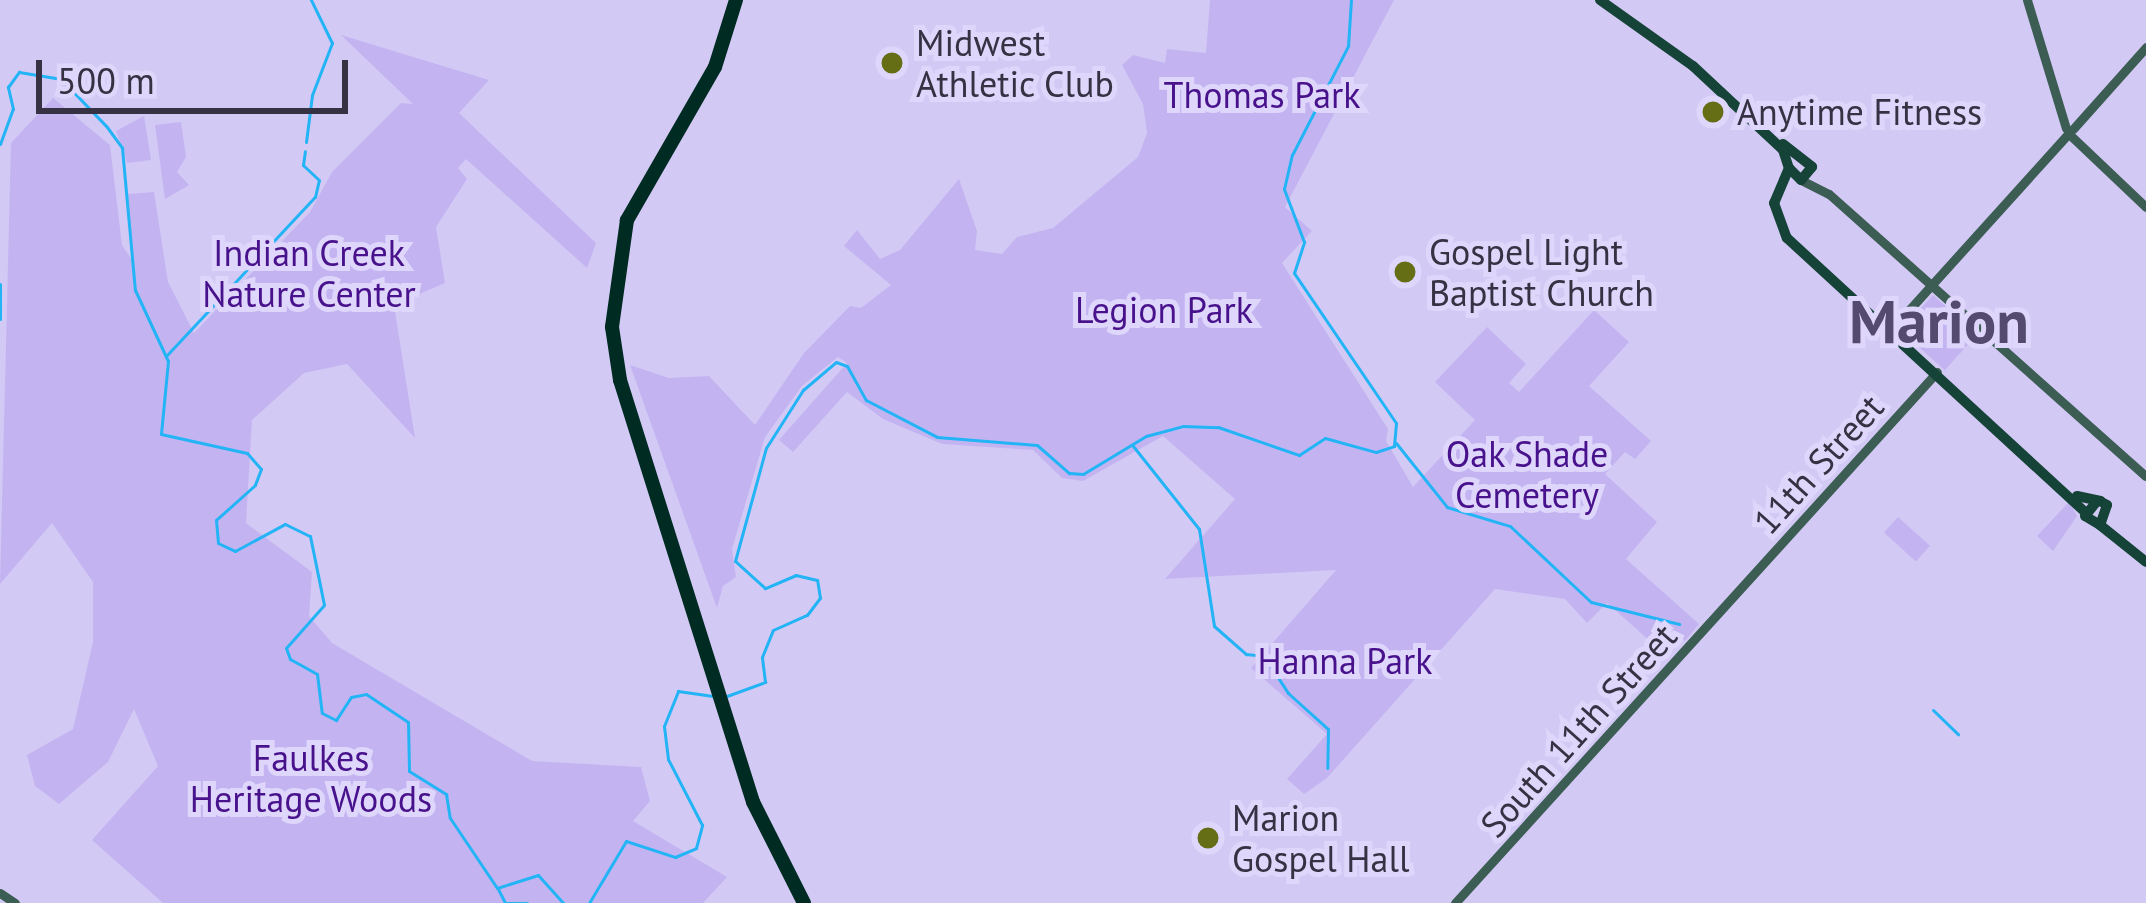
<!DOCTYPE html>
<style>
body{margin:0}
#map{position:relative;width:2146px;height:903px;overflow:hidden;background:#d3c9f5;font-family:"PT Sans",sans-serif}
div>[style]{position:absolute}
.green>*{inset:0;background:#c3b4f1;transform-origin:0 0}
.stream>*{height:3px;margin:-1.5px;padding:0 1.5px;transform-origin:1.5px;border-radius:1.5px;background:#23b4f6}
.secondary>*{height:9px;margin:-4.5px;padding:0 4.5px;transform-origin:4.5px;border-radius:4.5px;background:#3c5d54}
.primary>*{height:10px;margin:-5px;padding:0 5px;transform-origin:5px;border-radius:5px;background:#164338}
.highway>*{height:14px;margin:-7px;padding:0 7px;transform-origin:7px;border-radius:7px;background:#002b22}
.dots>*{width:33px;height:33px;translate:-50% -50%;box-sizing:border-box;border:6px solid #dfd7fb;border-radius:50%}
span{translate:-50% -50%;white-space:nowrap;text-align:center;line-height:1.15;-webkit-text-stroke:10px #dfd7fb;paint-order:stroke}
.poi-label{font-size:36px;color:#363143}
.left{translate:0 -50%;text-align:left}
.park-label{font-size:36px;color:#48128c}
.street-label{font-size:36px;color:#363143}
.town-label{font-size:60px;color:#544a6f;font-weight:700}
.scale{position:absolute;left:36px;top:60px;width:312px;height:54px;box-sizing:border-box;border:6px solid #363143;border-top:0;padding-left:15px;font-size:36px;line-height:42px;white-space:nowrap;color:#363143;-webkit-text-stroke:9px #dfd7fb;paint-order:stroke}
</style>
<div id="map">
<div class="green">
<i style="clip-path:polygon(1210px 0,1394px 0,1285px 207px,1312px 231px,1282px 263px,1388px 429px,1386px 441px,1413px 487px,1475px 420px,1435px 382px,1487px 327px,1526px 364px,1509px 383px,1519px 392px,1594px 310px,1629px 342px,1589px 386px,1651px 441px,1635px 459px,1625px 452px,1605px 474px,1657px 522px,1626px 559px,1699px 624px,1685px 641px,1666px 625px,1650px 641px,1607px 603px,1587px 623px,1565px 599px,1495px 589px,1327px 778px,1304px 794px,1287px 779px,1327px 734px,1251px 668px,1336px 570px,1165px 579px,1235px 499px,1163px 436px,1083px 481px,1062px 478px,1033px 450px,942px 444px,883px 419px,847px 392px,793px 452px,779px 440px,847px 363px,838px 357px,802px 386px,765px 437px,732px 549px,736px 577px,723px 586px,717px 608px,630px 365px,669px 378px,709px 376px,755px 425px,804px 353px,850px 306px,861px 308px,891px 285px,844px 246px,857px 230px,880px 259px,900px 250px,959px 179px,977px 231px,975px 250px,1002px 254px,1017px 237px,1053px 228px,1138px 157px,1147px 133px,1143px 104px,1122px 65px,1133px 55px,1165px 63px,1167px 49px,1206px 53px)"></i>
<i style="clip-path:polygon(341px 35px,489px 80px,459px 113px,596px 243px,587px 268px,466px 159px,458px 168px,467px 179px,436px 227px,445px 283px,394px 305px,415px 438px,347px 364px,304px 373px,252px 420px,246px 523px,312px 572px,309px 616px,332px 643px,532px 761px,641px 767px,650px 801px,633px 821px,727px 877px,703px 903px,163px 903px,92px 840px,158px 766px,134px 709px,108px 762px,59px 804px,35px 786px,27px 755px,73px 729px,93px 642px,93px 582px,52px 523px,0 584px,11px 143px,53px 98px,110px 145px,122px 245px,134px 263px,127px 194px,154px 192px,168px 282px,194px 333px,310px 212px,332px 172px,401px 103px,413px 104px)"></i>
<i style="clip-path:polygon(144px 116px,151px 160px,127px 163px,116px 131px)"></i>
<i style="clip-path:polygon(181px 122px,186px 157px,177px 172px,189px 185px,165px 199px,155px 125px)"></i>
<i style="left:1933px;top:295px;width:59px;height:48px;rotate:42deg"></i>
<i style="clip-path:polygon(2069px 502px,2077px 516px,2053px 551px,2037px 536px)"></i>
<i style="left:1898px;top:517px;width:43px;height:21px;rotate:42deg"></i>
</div>
<div class="stream">
<i style="left:306px;top:142px;width:47px;rotate:-82.7deg"></i>
<i style="left:312px;top:95px;width:56px;rotate:-69deg"></i>
<i style="left:332px;top:43px;width:48px;rotate:-116deg"></i>
<i style="left:0;top:144px;width:37px;rotate:-70deg"></i>
<i style="left:13px;top:109px;width:23px;rotate:-103deg"></i>
<i style="left:8px;top:87px;width:19px;rotate:-54deg"></i>
<i style="left:19px;top:72px;width:43px;rotate:9.5deg"></i>
<i style="left:61px;top:79px;width:66px;rotate:46.2deg"></i>
<i style="left:107px;top:127px;width:26px;rotate:54deg"></i>
<i style="left:122px;top:148px;width:143px;rotate:84.8deg"></i>
<i style="left:135px;top:290px;width:78px;rotate:65.1deg"></i>
<i style="left:168px;top:361px;width:73px;rotate:95.5deg"></i>
<i style="left:161px;top:434px;width:88px;rotate:12.5deg"></i>
<i style="left:247px;top:453px;width:21px;rotate:49deg"></i>
<i style="left:261px;top:469px;width:17px;rotate:111deg"></i>
<i style="left:255px;top:485px;width:52px;rotate:138.1deg"></i>
<i style="left:216px;top:520px;width:23px;rotate:85deg"></i>
<i style="left:218px;top:543px;width:19px;rotate:25deg"></i>
<i style="left:235px;top:551px;width:57px;rotate:-28.4deg"></i>
<i style="left:285px;top:524px;width:28px;rotate:26deg"></i>
<i style="left:310px;top:536px;width:70px;rotate:78.5deg"></i>
<i style="left:324px;top:605px;width:57px;rotate:131.5deg"></i>
<i style="left:286px;top:648px;width:12px;rotate:70deg"></i>
<i style="left:290px;top:659px;width:31px;rotate:29deg"></i>
<i style="left:317px;top:674px;width:39px;rotate:83deg"></i>
<i style="left:322px;top:713px;width:16px;rotate:27deg"></i>
<i style="left:336px;top:720px;width:27px;rotate:-57deg"></i>
<i style="left:351px;top:697px;width:15px;rotate:-11deg"></i>
<i style="left:366px;top:694px;width:50px;rotate:33.7deg"></i>
<i style="left:408px;top:722px;width:49px;rotate:88.8deg"></i>
<i style="left:409px;top:771px;width:44px;rotate:31.9deg"></i>
<i style="left:446px;top:794px;width:24px;rotate:81deg"></i>
<i style="left:450px;top:818px;width:84px;rotate:56.1deg"></i>
<i style="left:497px;top:888px;width:43px;rotate:-17.6deg"></i>
<i style="left:538px;top:875px;width:38px;rotate:48deg"></i>
<i style="left:0;top:284px;width:35px;rotate:90deg"></i>
<i style="left:166px;top:356px;width:218px;rotate:-46.9deg"></i>
<i style="left:315px;top:197px;width:17px;rotate:-77deg"></i>
<i style="left:319px;top:180px;width:22px;rotate:-137deg"></i>
<i style="left:303px;top:165px;width:14px;rotate:-82deg"></i>
<i style="left:1396px;top:443px;width:82px;rotate:51.4deg"></i>
<i style="left:1447px;top:507px;width:66px;rotate:16.8deg"></i>
<i style="left:1510px;top:526px;width:111px;rotate:43.2deg"></i>
<i style="left:1591px;top:602px;width:91px;rotate:14deg"></i>
<i style="left:1133px;top:446px;width:106px;rotate:51.5deg"></i>
<i style="left:1199px;top:529px;width:98px;rotate:81.2deg"></i>
<i style="left:1214px;top:626px;width:43px;rotate:41.2deg"></i>
<i style="left:1246px;top:654px;width:18px;rotate:6deg"></i>
<i style="left:1264px;top:656px;width:44px;rotate:57deg"></i>
<i style="left:1288px;top:693px;width:54px;rotate:42deg"></i>
<i style="left:1328px;top:729px;width:39px;rotate:91deg"></i>
<i style="left:724px;top:697px;width:44px;rotate:-20.1deg"></i>
<i style="left:765px;top:682px;width:25px;rotate:-97deg"></i>
<i style="left:762px;top:657px;width:29px;rotate:-68deg"></i>
<i style="left:773px;top:630px;width:37px;rotate:-24deg"></i>
<i style="left:807px;top:615px;width:21px;rotate:-53deg"></i>
<i style="left:820px;top:598px;width:18px;rotate:-99deg"></i>
<i style="left:817px;top:580px;width:22px;rotate:-167deg"></i>
<i style="left:796px;top:575px;width:34px;rotate:157deg"></i>
<i style="left:765px;top:588px;width:40px;rotate:-138deg"></i>
<i style="left:735px;top:561px;width:117px;rotate:-74.7deg"></i>
<i style="left:766px;top:448px;width:69px;rotate:-57.5deg"></i>
<i style="left:803px;top:390px;width:43px;rotate:-40.3deg"></i>
<i style="left:836px;top:362px;width:12px;rotate:20deg"></i>
<i style="left:847px;top:366px;width:39px;rotate:61deg"></i>
<i style="left:866px;top:400px;width:80px;rotate:27.5deg"></i>
<i style="left:937px;top:437px;width:100px;rotate:4.6deg"></i>
<i style="left:1037px;top:445px;width:43px;rotate:41.2deg"></i>
<i style="left:1069px;top:473px;width:14px;rotate:4deg"></i>
<i style="left:1083px;top:474px;width:74px;rotate:-31.1deg"></i>
<i style="left:1146px;top:436px;width:38px;rotate:-15deg"></i>
<i style="left:1183px;top:426px;width:35px;rotate:2deg"></i>
<i style="left:1218px;top:427px;width:86px;rotate:19.1deg"></i>
<i style="left:1299px;top:455px;width:31px;rotate:-33deg"></i>
<i style="left:1325px;top:438px;width:53px;rotate:15.4deg"></i>
<i style="left:1376px;top:452px;width:19px;rotate:-18deg"></i>
<i style="left:1394px;top:446px;width:23px;rotate:-85deg"></i>
<i style="left:1396px;top:423px;width:181px;rotate:-124.2deg"></i>
<i style="left:1294px;top:273px;width:33px;rotate:-72deg"></i>
<i style="left:1304px;top:242px;width:57px;rotate:-110.7deg"></i>
<i style="left:1284px;top:189px;width:35px;rotate:-77deg"></i>
<i style="left:1292px;top:155px;width:123px;rotate:-62.8deg"></i>
<i style="left:1348px;top:46px;width:46px;rotate:-86.3deg"></i>
<i style="left:1933px;top:710px;width:35px;rotate:44deg"></i>
<i style="left:498px;top:889px;width:16px;rotate:63deg"></i>
<i style="left:505px;top:903px;width:22px"></i>
<i style="left:589px;top:903px;width:72px;rotate:-59.2deg"></i>
<i style="left:626px;top:841px;width:52px;rotate:18.1deg"></i>
<i style="left:675px;top:857px;width:23px;rotate:-23deg"></i>
<i style="left:696px;top:848px;width:24px;rotate:-75deg"></i>
<i style="left:702px;top:825px;width:74px;rotate:-117.3deg"></i>
<i style="left:668px;top:759px;width:33px;rotate:-97deg"></i>
<i style="left:664px;top:726px;width:38px;rotate:-68deg"></i>
<i style="left:678px;top:691px;width:37px;rotate:8deg"></i>
</div>
<div class="secondary">
<i style="left:2027px;top:0;width:134px;rotate:73.1deg"></i>
<i style="left:2073px;top:129px;width:110px;rotate:-48.3deg"></i>
<i style="left:2069px;top:134px;width:106px;rotate:43.5deg"></i>
<i style="left:1801px;top:180px;width:31px;rotate:27deg"></i>
<i style="left:1829px;top:194px;width:424px;rotate:41.7deg"></i>
<i style="left:1890px;top:331px;width:266px;rotate:-47.9deg"></i>
<i style="left:0;top:893px;width:18px;rotate:34deg"></i>
<i style="left:1455px;top:903px;width:717px;rotate:-47.77deg"></i>
</div>
<div class="primary">
<i style="left:1600px;top:0;width:114px;rotate:35.4deg"></i>
<i style="left:1693px;top:66px;width:123px;rotate:43deg"></i>
<i style="left:1783px;top:150px;width:19px;rotate:72deg"></i>
<i style="left:1789px;top:168px;width:38px;rotate:113deg"></i>
<i style="left:1774px;top:203px;width:37px;rotate:70deg"></i>
<i style="left:1787px;top:238px;width:405px;rotate:42.6deg"></i>
<i style="left:1783px;top:144px;width:37px;rotate:38deg"></i>
<i style="left:1812px;top:167px;width:17px;rotate:130deg"></i>
<i style="left:1801px;top:180px;width:17px;rotate:-135deg"></i>
<i style="left:2077px;top:496px;width:24px;rotate:12deg"></i>
<i style="left:2100px;top:501px;width:8px;rotate:30deg"></i>
<i style="left:2107px;top:505px;width:21px;rotate:109deg"></i>
<i style="left:2100px;top:525px;width:17px;rotate:-149deg"></i>
<i style="left:2085px;top:516px;width:19px;rotate:-51deg"></i>
<i style="left:2100px;top:525px;width:59px;rotate:38.8deg"></i>
</div>
<div class="highway">
<i style="left:736px;top:0;width:70px;rotate:107.4deg"></i>
<i style="left:715px;top:67px;width:177px;rotate:119.9deg"></i>
<i style="left:627px;top:220px;width:108px;rotate:98deg"></i>
<i style="left:612px;top:327px;width:54px;rotate:81.4deg"></i>
<i style="left:620px;top:380px;width:442px;rotate:72.5deg"></i>
<i style="left:753px;top:802px;width:113px;rotate:63.2deg"></i>
</div>
<div class="dots">
<i style="left:892px;top:63px;background:#656e15"></i>
<i style="left:1713px;top:112px;background:#656e15"></i>
<i style="left:1405px;top:272px;background:#656e15"></i>
<i style="left:1208px;top:838px;background:#656e15"></i>
</div>
<div class="poi-label">
<span class="left" style="left:916px;top:63px">Midwest<br>Athletic Club</span>
<span class="left" style="left:1737px;top:112px">Anytime Fitness</span>
<span class="left" style="left:1429px;top:272px">Gospel Light<br>Baptist Church</span>
<span class="left" style="left:1232px;top:838px">Marion<br>Gospel Hall</span>
</div>
<div class="park-label">
<span style="left:1262px;top:95px">Thomas Park</span>
<span style="left:309px;top:273px">Indian Creek<br>Nature Center</span>
<span style="left:1164px;top:310px">Legion Park</span>
<span style="left:1527px;top:474px">Oak Shade<br>Cemetery</span>
<span style="left:1345px;top:661px">Hanna Park</span>
<span style="left:311px;top:778px">Faulkes<br>Heritage Woods</span>
</div>
<div class="street-label">
<span style="left:1818px;top:464px;rotate:-48deg">11th Street</span>
<span style="left:1578px;top:730px;rotate:-48deg">South 11th Street</span>
</div>
<div class="town-label">
<span style="left:1939px;top:321px">Marion</span>
</div>
<div class="scale">500 m</div>
</div>
